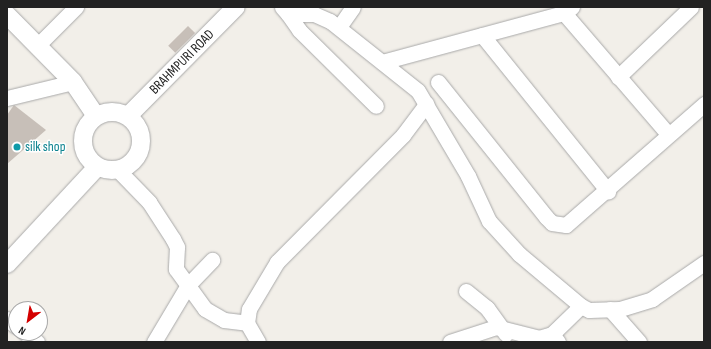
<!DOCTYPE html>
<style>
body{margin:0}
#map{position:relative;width:711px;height:349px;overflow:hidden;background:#f2efe9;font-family:"Sofia Sans Condensed",sans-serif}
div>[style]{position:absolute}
.building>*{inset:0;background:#c7bfb8;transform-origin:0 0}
.roads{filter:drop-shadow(0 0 1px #a9a9a9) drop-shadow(0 0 1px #a9a9a9)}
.minor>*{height:15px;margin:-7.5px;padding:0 7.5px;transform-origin:7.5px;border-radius:7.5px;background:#fff}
.tertiary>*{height:18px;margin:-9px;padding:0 9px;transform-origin:9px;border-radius:9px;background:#fff}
.tertiary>.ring{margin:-9px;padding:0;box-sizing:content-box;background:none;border:18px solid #fff;border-radius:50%}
.dots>*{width:11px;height:11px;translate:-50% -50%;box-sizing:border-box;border:2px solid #fff;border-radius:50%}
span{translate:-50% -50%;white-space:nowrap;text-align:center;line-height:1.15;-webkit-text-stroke:3px #fff;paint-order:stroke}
.street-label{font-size:14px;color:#222}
.culture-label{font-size:14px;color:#0d838f}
.left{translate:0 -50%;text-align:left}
.frame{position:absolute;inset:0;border:8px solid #222;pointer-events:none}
.north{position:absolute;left:8px;top:301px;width:40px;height:40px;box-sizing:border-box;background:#fff;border:1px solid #a7a7a7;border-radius:50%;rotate:211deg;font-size:11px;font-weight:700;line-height:16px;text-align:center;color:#222}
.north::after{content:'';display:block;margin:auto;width:14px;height:18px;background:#d40000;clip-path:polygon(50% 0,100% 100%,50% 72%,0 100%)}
</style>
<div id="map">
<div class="building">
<i style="left:188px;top:26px;width:10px;height:28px;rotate:45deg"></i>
<i style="clip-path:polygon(14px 105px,46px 130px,7px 164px,7px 115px)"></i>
</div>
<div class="roads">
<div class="minor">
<i style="left:282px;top:7px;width:9px;rotate:49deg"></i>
<i style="left:288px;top:14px;width:26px"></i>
<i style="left:314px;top:14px;width:17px;rotate:24deg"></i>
<i style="left:330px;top:21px;width:112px;rotate:38.5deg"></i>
<i style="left:418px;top:91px;width:99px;rotate:59.5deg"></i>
<i style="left:468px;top:176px;width:50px;rotate:65deg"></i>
<i style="left:489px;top:221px;width:45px;rotate:47.7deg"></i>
<i style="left:519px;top:254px;width:81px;rotate:40deg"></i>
<i style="left:581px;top:306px;width:9px;rotate:27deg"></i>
<i style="left:589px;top:310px;width:31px;rotate:-2deg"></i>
<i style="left:620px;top:309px;width:34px;rotate:-17deg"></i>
<i style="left:652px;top:299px;width:63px;rotate:-34.7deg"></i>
<i style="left:564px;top:13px;width:160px;rotate:49.3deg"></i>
<i style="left:288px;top:14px;width:19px;rotate:55deg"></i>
<i style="left:299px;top:30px;width:108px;rotate:44.6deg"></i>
<i style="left:339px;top:27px;width:24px;rotate:-55deg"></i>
<i style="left:482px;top:35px;width:201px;rotate:51.1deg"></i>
<i style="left:38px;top:45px;width:54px;rotate:-45deg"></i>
<i style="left:382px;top:62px;width:188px;rotate:-15.1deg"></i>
<i style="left:564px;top:13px;width:10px;rotate:-37deg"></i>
<i style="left:618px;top:77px;width:101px;rotate:-43.8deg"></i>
<i style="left:438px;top:82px;width:173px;rotate:51.3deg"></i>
<i style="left:546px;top:217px;width:8px;rotate:45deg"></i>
<i style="left:552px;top:223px;width:14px;rotate:8deg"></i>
<i style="left:566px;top:225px;width:184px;rotate:-41.2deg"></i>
<i style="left:7px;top:98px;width:68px;rotate:-13.6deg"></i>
<i style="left:118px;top:170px;width:45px;rotate:45.9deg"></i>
<i style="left:149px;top:202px;width:44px;rotate:57deg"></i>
<i style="left:173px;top:239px;width:9px;rotate:63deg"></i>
<i style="left:177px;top:247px;width:22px;rotate:93deg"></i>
<i style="left:176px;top:269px;width:49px;rotate:54.1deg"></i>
<i style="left:205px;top:309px;width:22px;rotate:30deg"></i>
<i style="left:224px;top:320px;width:23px;rotate:7deg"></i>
<i style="left:466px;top:291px;width:27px;rotate:39deg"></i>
<i style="left:487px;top:308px;width:32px;rotate:54deg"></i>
<i style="left:610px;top:309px;width:44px;rotate:48.7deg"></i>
<i style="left:7px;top:319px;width:11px;rotate:38deg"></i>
<i style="left:25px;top:333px;width:15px;rotate:37deg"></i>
<i style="left:552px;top:334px;width:40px;rotate:-44deg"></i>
<i style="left:154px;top:342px;width:66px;rotate:-59.2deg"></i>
<i style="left:188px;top:285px;width:35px;rotate:-46deg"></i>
<i style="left:258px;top:342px;width:22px;rotate:-120deg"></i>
<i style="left:247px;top:323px;width:14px;rotate:-82deg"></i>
<i style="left:249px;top:309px;width:55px;rotate:-59.2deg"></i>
<i style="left:277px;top:262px;width:179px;rotate:-45.2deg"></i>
<i style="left:403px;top:135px;width:39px;rotate:-53deg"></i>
<i style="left:450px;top:342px;width:48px;rotate:-18.1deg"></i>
<i style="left:496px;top:327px;width:44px;rotate:14.3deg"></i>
<i style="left:539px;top:338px;width:14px;rotate:-17deg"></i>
<i style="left:552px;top:334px;width:10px;rotate:53deg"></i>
</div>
<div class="tertiary">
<i style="left:7px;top:15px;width:94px;rotate:45.4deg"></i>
<i style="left:73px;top:82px;width:41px;rotate:55.9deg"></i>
<i class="ring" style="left:83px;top:112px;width:40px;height:40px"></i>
<i style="left:128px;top:116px;width:153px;rotate:-45.3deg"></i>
<i style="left:7px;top:264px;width:132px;rotate:-47.1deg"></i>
</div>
</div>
<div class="dots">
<i style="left:17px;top:147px;background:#0f9aa8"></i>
</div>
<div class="street-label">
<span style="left:182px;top:62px;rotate:-45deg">BRAHMPURI ROAD</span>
</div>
<div class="culture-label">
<span class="left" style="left:25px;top:147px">silk shop</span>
</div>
<div class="frame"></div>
<div class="north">N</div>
</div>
